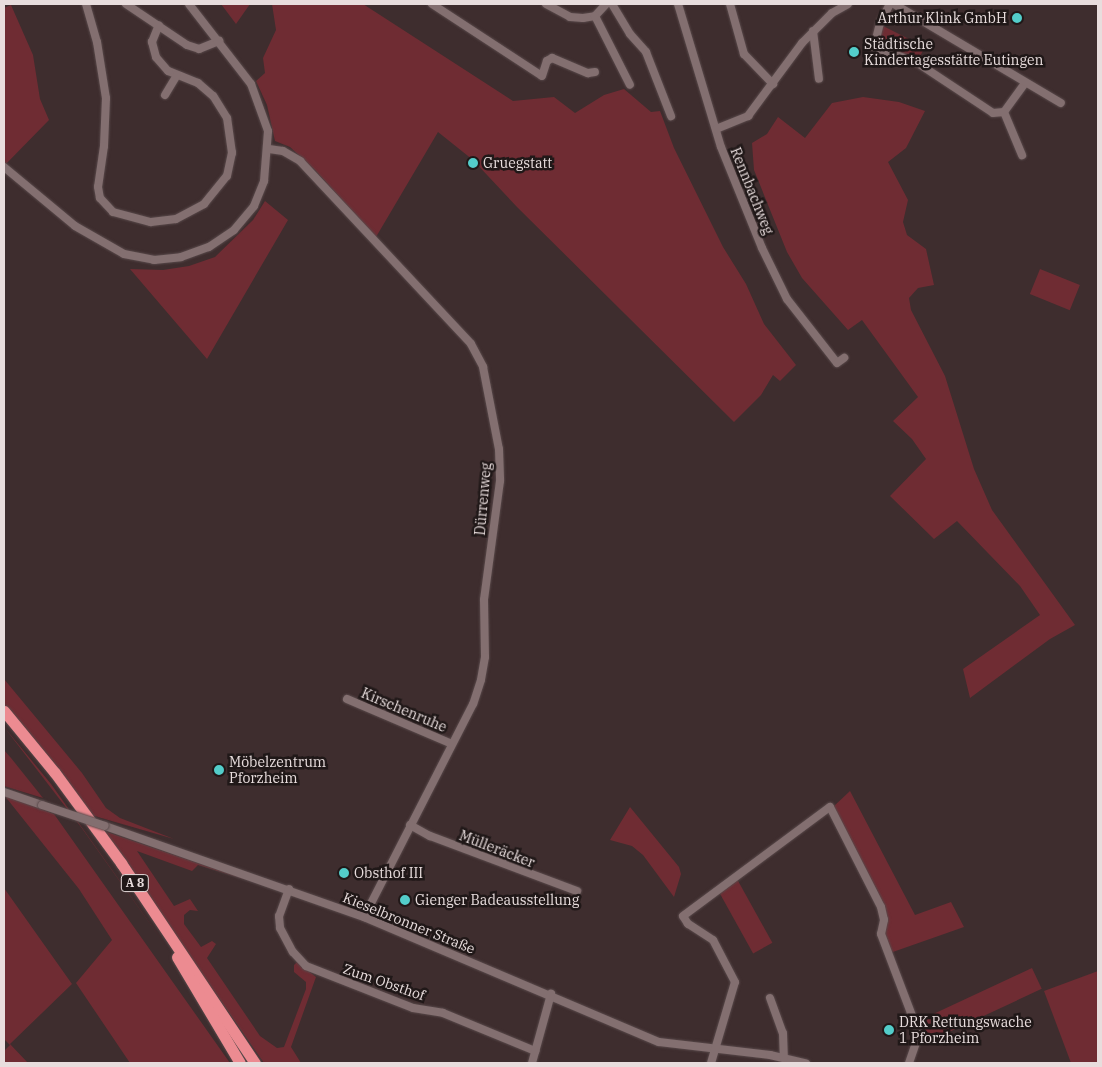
<!DOCTYPE html>
<meta charset="utf-8">
<style>
body{margin:0}
#map{position:relative;width:1102px;height:1067px;overflow:hidden;background:#3e2d2e;font-family:"IBM Plex Serif",serif}
div>[style]{position:absolute}
.green>*{inset:0;background:#6f2c33;transform-origin:0 0}
.roads{filter:drop-shadow(0 0 1px #58494a) drop-shadow(0 0 1px #58494a)}
.minor>*{height:8px;margin:-4px;padding:0 4px;transform-origin:4px;border-radius:4px;background:#836f70}
.highway>*{height:11px;margin:-5.5px;padding:0 5.5px;transform-origin:5.5px;border-radius:5.5px;background:#ec8b91}
.bridges{filter:drop-shadow(0 0 1px #58494a) drop-shadow(0 0 1px #58494a)}
.minor-bridge>*{height:8px;margin:-4px;padding:0 4px;transform-origin:4px;border-radius:4px;background:#836f70}
.dots>*{width:14px;height:14px;translate:-50% -50%;box-sizing:border-box;border:2px solid #201818;border-radius:50%}
span{translate:-50% -50%;white-space:nowrap;text-align:center;line-height:1.15;-webkit-text-stroke:5px #201818;paint-order:stroke}
.shield-label span{padding:1px 4px;background:#201818;border:1px solid;border-radius:4px;-webkit-text-stroke-width:0}
.shield-label{font-size:12px;color:#e8dddd;font-weight:700}
.poi-label{font-size:14px;color:#e8dddd}
.right{translate:-100% -50%;text-align:right}
.left{translate:0 -50%;text-align:left}
.street-label{font-size:14px;color:#e8dddd}
.frame{position:absolute;inset:0;border:5px solid #e8dddd;pointer-events:none}
</style>
<div id="map">
<div class="green">
<i style="clip-path:polygon(221px 4px,250px 4px,236px 24px)"></i>
<i style="clip-path:polygon(272px 4px,363px 4px,513px 101px,554px 97px,575px 113px,604px 95px,624px 89px,651px 112px,660px 111px,674px 148px,723px 247px,746px 284px,764px 324px,796px 365px,780px 381px,773px 375px,761px 395px,734px 422px,517px 207px,473px 160px,438px 132px,376px 237px,315px 170px,290px 147px,275px 141px,267px 105px,256px 81px,265px 73px,263px 58px,276px 30px)"></i>
<i style="clip-path:polygon(11px 5px,33px 55px,40px 99px,49px 120px,4px 166px,4px 8px)"></i>
<i style="clip-path:polygon(883px 26px,925px 47px,918px 60px,878px 46px)"></i>
<i style="clip-path:polygon(863px 97px,899px 102px,925px 111px,906px 148px,888px 162px,908px 200px,903px 222px,907px 235px,926px 249px,934px 285px,918px 288px,909px 298px,911px 310px,945px 376px,974px 469px,992px 510px,1075px 625px,1050px 639px,970px 698px,963px 669px,1040px 615px,1020px 586px,957px 521px,934px 539px,890px 496px,926px 459px,912px 439px,893px 421px,918px 397px,862px 320px,848px 330px,802px 278px,787px 252px,754px 170px,752px 143px,767px 134px,778px 117px,805px 138px,832px 103px)"></i>
<i style="clip-path:polygon(265px 201px,288px 220px,207px 359px,130px 269px,163px 270px,189px 266px,215px 257px,253px 220px)"></i>
<i style="left:1040px;top:269px;width:43px;height:27px;rotate:22deg"></i>
<i style="clip-path:polygon(4px 679px,82px 773px,106px 808px,120px 818px,174px 839px,91px 815px,4px 707px)"></i>
<i style="clip-path:polygon(4px 727px,51px 784px,178px 963px,81px 827px)"></i>
<i style="clip-path:polygon(4px 750px,11px 758px,43px 798px,4px 786px)"></i>
<i style="clip-path:polygon(850px 791px,915px 915px,951px 902px,964px 927px,890px 953px,885px 940px,885px 921px,833px 807px)"></i>
<i style="clip-path:polygon(4px 795px,54px 814px,230px 1063px,130px 1063px,76px 983px,112px 940px,79px 889px)"></i>
<i style="clip-path:polygon(630px 807px,679px 867px,681px 874px,674px 897px,643px 855px,632px 846px,610px 840px)"></i>
<i style="clip-path:polygon(101px 830px,253px 882px,198px 865px,192px 871px,137px 851px,174px 906px,190px 899px,198px 911px,190px 910px,184px 915px,184px 924px,201px 947px,212px 941px,216px 944px,207px 958px,260px 1036px,277px 1048px,284px 1047px,306px 989px,306px 982px,294px 972px,294px 965px,297px 962px,316px 977px,291px 1047px,301px 1063px,264px 1063px)"></i>
<i style="left:737px;top:879px;width:73px;height:22px;rotate:61deg"></i>
<i style="clip-path:polygon(4px 888px,72px 984px,10px 1044px,28px 1063px,4px 1063px,4px 1051px,10px 1045px,4px 1039px)"></i>
<i style="left:1032px;top:968px;width:23px;height:123px;rotate:65deg"></i>
<i style="clip-path:polygon(1098px 971px,1098px 1063px,1071px 1063px,1044px 991px)"></i>
</div>
<div class="roads">
<div class="minor">
<i style="left:86px;top:4px;width:40px;rotate:74deg"></i>
<i style="left:97px;top:42px;width:57px;rotate:80.9deg"></i>
<i style="left:106px;top:98px;width:48px;rotate:92.4deg"></i>
<i style="left:104px;top:146px;width:41px;rotate:98.3deg"></i>
<i style="left:98px;top:187px;width:11px;rotate:80deg"></i>
<i style="left:100px;top:198px;width:19px;rotate:47deg"></i>
<i style="left:113px;top:212px;width:39px;rotate:15deg"></i>
<i style="left:151px;top:222px;width:25px;rotate:-7deg"></i>
<i style="left:176px;top:219px;width:32px;rotate:-28deg"></i>
<i style="left:204px;top:204px;width:36px;rotate:-51deg"></i>
<i style="left:227px;top:176px;width:24px;rotate:-78deg"></i>
<i style="left:232px;top:153px;width:35px;rotate:-98deg"></i>
<i style="left:227px;top:118px;width:26px;rotate:-122deg"></i>
<i style="left:213px;top:96px;width:20px;rotate:-139deg"></i>
<i style="left:198px;top:83px;width:32px;rotate:-158deg"></i>
<i style="left:168px;top:71px;width:18px;rotate:-131deg"></i>
<i style="left:156px;top:57px;width:16px;rotate:-105deg"></i>
<i style="left:152px;top:42px;width:18px;rotate:-68deg"></i>
<i style="left:126px;top:4px;width:73px;rotate:33.9deg"></i>
<i style="left:187px;top:45px;width:13px;rotate:18deg"></i>
<i style="left:199px;top:49px;width:22px;rotate:-22deg"></i>
<i style="left:432px;top:4px;width:131px;rotate:33.2deg"></i>
<i style="left:542px;top:76px;width:16px;rotate:-72deg"></i>
<i style="left:547px;top:61px;width:6px;rotate:-31deg"></i>
<i style="left:552px;top:58px;width:39px;rotate:23deg"></i>
<i style="left:588px;top:73px;width:7px;rotate:-8deg"></i>
<i style="left:546px;top:4px;width:27px;rotate:28deg"></i>
<i style="left:570px;top:17px;width:13px;rotate:4deg"></i>
<i style="left:583px;top:18px;width:12px;rotate:-9deg"></i>
<i style="left:595px;top:16px;width:16px;rotate:-47deg"></i>
<i style="left:612px;top:4px;width:35px;rotate:59deg"></i>
<i style="left:630px;top:34px;width:24px;rotate:48deg"></i>
<i style="left:646px;top:52px;width:69px;rotate:68.7deg"></i>
<i style="left:678px;top:4px;width:149px;rotate:73.3deg"></i>
<i style="left:721px;top:147px;width:109px;rotate:67.9deg"></i>
<i style="left:762px;top:248px;width:57px;rotate:63.9deg"></i>
<i style="left:787px;top:299px;width:81px;rotate:52deg"></i>
<i style="left:837px;top:363px;width:9px;rotate:-36deg"></i>
<i style="left:730px;top:4px;width:52px;rotate:74.4deg"></i>
<i style="left:744px;top:54px;width:42px;rotate:46deg"></i>
<i style="left:890px;top:4px;width:21px;rotate:118deg"></i>
<i style="left:880px;top:23px;width:25px;rotate:104deg"></i>
<i style="left:874px;top:47px;width:45px;rotate:19.7deg"></i>
<i style="left:916px;top:62px;width:92px;rotate:33.5deg"></i>
<i style="left:993px;top:113px;width:11px;rotate:-5deg"></i>
<i style="left:1004px;top:112px;width:36px;rotate:-54deg"></i>
<i style="left:894px;top:4px;width:194px;rotate:30.7deg"></i>
<i style="left:595px;top:16px;width:77px;rotate:63.1deg"></i>
<i style="left:813px;top:31px;width:48px;rotate:82.9deg"></i>
<i style="left:165px;top:95px;width:23px;rotate:-59deg"></i>
<i style="left:1004px;top:112px;width:47px;rotate:67.3deg"></i>
<i style="left:716px;top:129px;width:35px;rotate:-22deg"></i>
<i style="left:748px;top:116px;width:91px;rotate:-53.5deg"></i>
<i style="left:802px;top:43px;width:42px;rotate:-45deg"></i>
<i style="left:832px;top:13px;width:18px;rotate:-29deg"></i>
<i style="left:269px;top:149px;width:14px;rotate:8deg"></i>
<i style="left:283px;top:151px;width:20px;rotate:30deg"></i>
<i style="left:300px;top:161px;width:250px;rotate:46.9deg"></i>
<i style="left:471px;top:344px;width:26px;rotate:62deg"></i>
<i style="left:483px;top:367px;width:84px;rotate:79deg"></i>
<i style="left:499px;top:449px;width:32px;rotate:88deg"></i>
<i style="left:500px;top:481px;width:120px;rotate:97.7deg"></i>
<i style="left:484px;top:600px;width:57px;rotate:89deg"></i>
<i style="left:485px;top:657px;width:23px;rotate:100deg"></i>
<i style="left:481px;top:680px;width:25px;rotate:108deg"></i>
<i style="left:473px;top:704px;width:239px;rotate:117.1deg"></i>
<i style="left:4px;top:167px;width:92px;rotate:39.7deg"></i>
<i style="left:75px;top:226px;width:56px;rotate:29.7deg"></i>
<i style="left:124px;top:254px;width:31px;rotate:11deg"></i>
<i style="left:154px;top:260px;width:27px;rotate:-6deg"></i>
<i style="left:181px;top:257px;width:30px;rotate:-20deg"></i>
<i style="left:209px;top:247px;width:30px;rotate:-34deg"></i>
<i style="left:234px;top:230px;width:31px;rotate:-50deg"></i>
<i style="left:254px;top:206px;width:27px;rotate:-68deg"></i>
<i style="left:264px;top:181px;width:50px;rotate:-85.4deg"></i>
<i style="left:268px;top:131px;width:50px;rotate:-109.9deg"></i>
<i style="left:251px;top:84px;width:101px;rotate:-127.8deg"></i>
<i style="left:347px;top:699px;width:114px;rotate:23.2deg"></i>
<i style="left:4px;top:792px;width:40px;rotate:18.9deg"></i>
<i style="left:410px;top:825px;width:23px;rotate:29deg"></i>
<i style="left:430px;top:836px;width:157px;rotate:20.5deg"></i>
<i style="left:105px;top:826px;width:275px;rotate:19.4deg"></i>
<i style="left:364px;top:917px;width:320px;rotate:23deg"></i>
<i style="left:659px;top:1042px;width:112px;rotate:6.7deg"></i>
<i style="left:770px;top:1055px;width:37px;rotate:13deg"></i>
<i style="left:289px;top:889px;width:29px;rotate:110deg"></i>
<i style="left:279px;top:916px;width:12px;rotate:85deg"></i>
<i style="left:280px;top:928px;width:27px;rotate:62deg"></i>
<i style="left:293px;top:952px;width:19px;rotate:47deg"></i>
<i style="left:306px;top:966px;width:115px;rotate:21.4deg"></i>
<i style="left:413px;top:1008px;width:30px;rotate:9deg"></i>
<i style="left:443px;top:1013px;width:100px;rotate:22.4deg"></i>
<i style="left:770px;top:998px;width:37px;rotate:70deg"></i>
<i style="left:783px;top:1033px;width:25px;rotate:88deg"></i>
<i style="left:532px;top:1063px;width:72px;rotate:-74.6deg"></i>
<i style="left:711px;top:1063px;width:84px;rotate:-73.5deg"></i>
<i style="left:735px;top:982px;width:47px;rotate:-117.6deg"></i>
<i style="left:713px;top:940px;width:30px;rotate:-147deg"></i>
<i style="left:688px;top:924px;width:9px;rotate:-122deg"></i>
<i style="left:683px;top:916px;width:183px;rotate:-36.6deg"></i>
<i style="left:830px;top:807px;width:112px;rotate:63deg"></i>
<i style="left:881px;top:907px;width:13px;rotate:77deg"></i>
<i style="left:884px;top:920px;width:14px;rotate:102deg"></i>
<i style="left:881px;top:934px;width:107px;rotate:69.2deg"></i>
<i style="left:919px;top:1034px;width:31px;rotate:109deg"></i>
</div>
<div class="highway">
<i style="left:4px;top:711px;width:80px;rotate:50.6deg"></i>
<i style="left:55px;top:773px;width:112px;rotate:53.7deg"></i>
<i style="left:121px;top:863px;width:241px;rotate:56.2deg"></i>
<i style="left:177px;top:957px;width:123px;rotate:59.3deg"></i>
</div>
</div>
<div class="bridges">
<div class="minor-bridge">
<i style="left:42px;top:805px;width:66px;rotate:18.4deg"></i>
</div>
</div>
<div class="dots">
<i style="left:1017px;top:18px;background:#53cdca"></i>
<i style="left:854px;top:52px;background:#53cdca"></i>
<i style="left:473px;top:163px;background:#53cdca"></i>
<i style="left:219px;top:770px;background:#53cdca"></i>
<i style="left:344px;top:873px;background:#53cdca"></i>
<i style="left:405px;top:900px;background:#53cdca"></i>
<i style="left:889px;top:1030px;background:#53cdca"></i>
</div>
<div class="shield-label">
<span style="left:135px;top:883px">A 8</span>
</div>
<div class="poi-label">
<span class="right" style="left:1007px;top:18px">Arthur Klink GmbH</span>
<span class="left" style="left:864px;top:52px">Städtische<br>Kindertagesstätte Eutingen</span>
<span class="left" style="left:483px;top:163px">Gruegstatt</span>
<span class="left" style="left:229px;top:770px">Möbelzentrum<br>Pforzheim</span>
<span class="left" style="left:354px;top:873px">Obsthof III</span>
<span class="left" style="left:415px;top:900px">Gienger Badeausstellung</span>
<span class="left" style="left:899px;top:1030px">DRK Rettungswache<br>1 Pforzheim</span>
</div>
<div class="street-label">
<span style="left:752px;top:191px;rotate:68deg">Rennbachweg</span>
<span style="left:483px;top:499px;rotate:-85deg">Dürrenweg</span>
<span style="left:404px;top:710px;rotate:23deg">Kirschenruhe</span>
<span style="left:497px;top:849px;rotate:21deg">Mülleräcker</span>
<span style="left:409px;top:923px;rotate:22deg">Kieselbronner Straße</span>
<span style="left:384px;top:982px;rotate:19deg">Zum Obsthof</span>
</div>
<div class="frame"></div>
</div>
